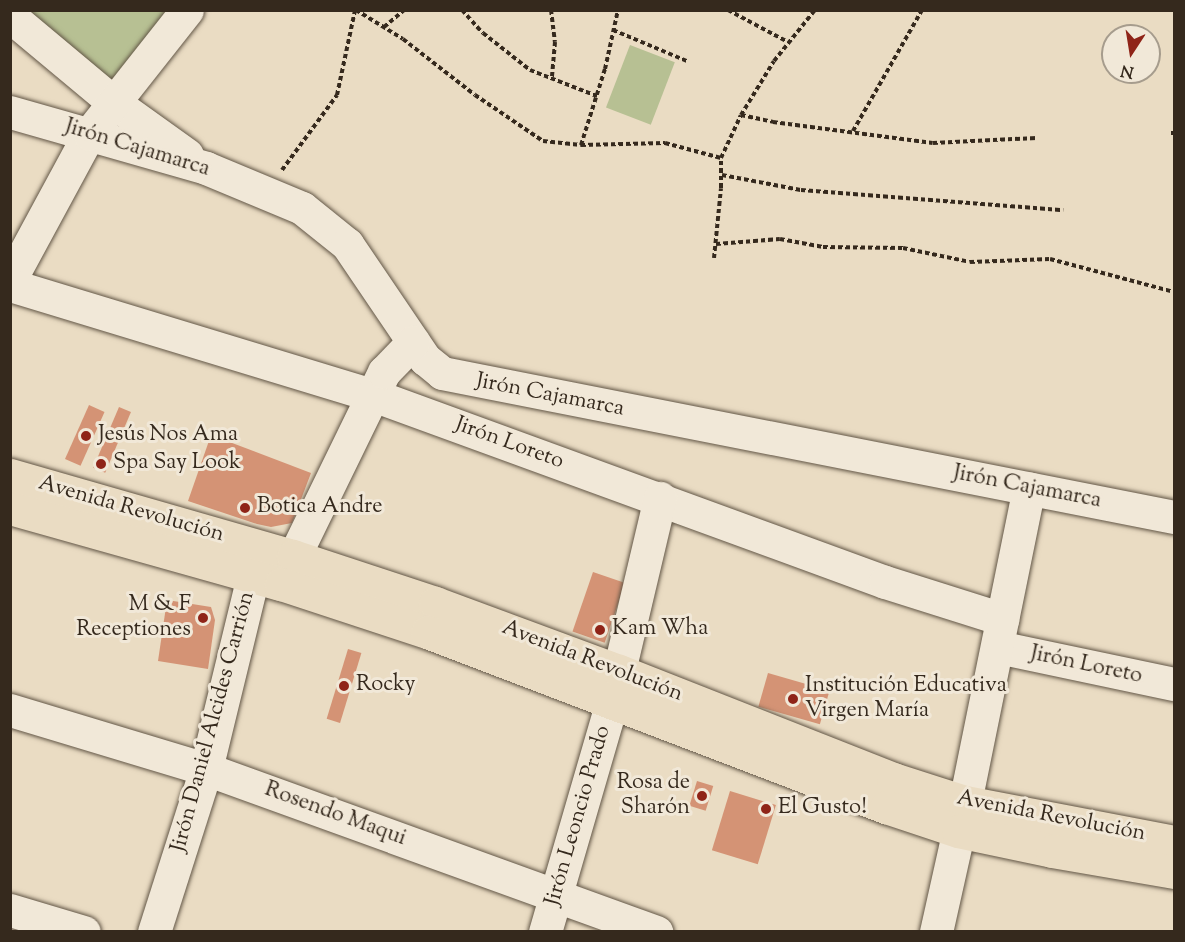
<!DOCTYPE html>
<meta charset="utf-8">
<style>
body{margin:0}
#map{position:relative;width:1185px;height:942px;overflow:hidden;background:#eadcc3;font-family:"Sorts Mill Goudy",serif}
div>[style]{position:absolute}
.green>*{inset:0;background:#b7c093;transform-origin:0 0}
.building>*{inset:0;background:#d49375;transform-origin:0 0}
.path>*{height:4px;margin-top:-2px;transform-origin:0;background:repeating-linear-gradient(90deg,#35291d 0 4.5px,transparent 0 7.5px)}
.roads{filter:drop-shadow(0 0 2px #625646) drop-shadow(0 0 2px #625646)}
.minor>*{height:33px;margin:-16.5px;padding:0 16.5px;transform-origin:16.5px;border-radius:16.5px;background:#f1e8d8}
.major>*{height:33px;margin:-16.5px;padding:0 16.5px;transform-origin:16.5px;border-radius:16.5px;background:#eadcc3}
.dots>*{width:16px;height:16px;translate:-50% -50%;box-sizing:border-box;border:3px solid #f1e8d8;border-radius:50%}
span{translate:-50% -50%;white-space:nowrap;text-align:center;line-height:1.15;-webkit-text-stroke:6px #f1e8d8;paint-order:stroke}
.street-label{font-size:22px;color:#35291d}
.poi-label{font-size:22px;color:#35291d}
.left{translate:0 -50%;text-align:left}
.right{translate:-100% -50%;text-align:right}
.frame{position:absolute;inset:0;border:12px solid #35291d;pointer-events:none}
.north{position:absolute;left:1101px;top:24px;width:60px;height:60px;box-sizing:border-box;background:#f1e8d8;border:2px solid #a69c8d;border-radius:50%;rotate:192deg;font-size:16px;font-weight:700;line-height:24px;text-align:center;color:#35291d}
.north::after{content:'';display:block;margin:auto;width:21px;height:27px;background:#8f2418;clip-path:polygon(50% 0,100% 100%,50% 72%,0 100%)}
</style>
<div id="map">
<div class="green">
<i style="clip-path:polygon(17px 11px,177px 11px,115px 90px)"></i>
<i style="left:630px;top:45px;width:48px;height:67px;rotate:21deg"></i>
</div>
<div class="building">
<i style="left:89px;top:405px;width:17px;height:59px;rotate:24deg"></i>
<i style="left:119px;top:407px;width:13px;height:66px;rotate:23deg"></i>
<i style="clip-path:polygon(211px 435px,311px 473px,292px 523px,271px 527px,257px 524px,188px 501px)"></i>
<i style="left:593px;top:572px;width:34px;height:63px;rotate:19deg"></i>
<i style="clip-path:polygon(167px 600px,211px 607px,215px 620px,208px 669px,158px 661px)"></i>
<i style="left:348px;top:649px;width:14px;height:73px;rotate:17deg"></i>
<i style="left:768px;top:673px;width:64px;height:35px;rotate:16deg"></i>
<i style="left:697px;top:781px;width:17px;height:26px;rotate:17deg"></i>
<i style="left:730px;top:791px;width:48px;height:62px;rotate:17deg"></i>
</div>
<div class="path">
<i style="left:356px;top:10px;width:55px;rotate:31.7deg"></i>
<i style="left:403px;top:39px;width:91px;rotate:37.9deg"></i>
<i style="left:475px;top:95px;width:82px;rotate:34.1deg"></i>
<i style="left:543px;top:141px;width:38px;rotate:6deg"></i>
<i style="left:581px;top:145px;width:84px;rotate:-1.4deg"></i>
<i style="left:665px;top:143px;width:58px;rotate:15deg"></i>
<i style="left:462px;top:10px;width:31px;rotate:48deg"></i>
<i style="left:483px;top:33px;width:60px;rotate:38.2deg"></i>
<i style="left:530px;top:70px;width:72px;rotate:21.2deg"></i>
<i style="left:551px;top:10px;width:32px;rotate:83deg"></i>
<i style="left:555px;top:42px;width:36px;rotate:95deg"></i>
<i style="left:728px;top:10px;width:68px;rotate:28.1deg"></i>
<i style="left:384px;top:27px;width:26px;rotate:-40deg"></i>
<i style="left:613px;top:30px;width:82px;rotate:22.8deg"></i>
<i style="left:741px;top:115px;width:33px;rotate:12deg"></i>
<i style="left:773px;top:122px;width:161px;rotate:7.5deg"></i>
<i style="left:933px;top:143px;width:104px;rotate:-2.8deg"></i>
<i style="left:853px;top:131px;width:139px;rotate:-60.3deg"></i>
<i style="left:1171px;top:133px;width:3px"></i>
<i style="left:581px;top:145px;width:80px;rotate:-72.5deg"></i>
<i style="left:605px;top:69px;width:60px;rotate:-77.6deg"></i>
<i style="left:282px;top:170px;width:93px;rotate:-53.7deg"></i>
<i style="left:337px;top:95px;width:87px;rotate:-78deg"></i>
<i style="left:722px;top:175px;width:80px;rotate:10.8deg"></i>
<i style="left:801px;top:190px;width:263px;rotate:4.4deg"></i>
<i style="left:716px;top:244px;width:64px;rotate:-4.5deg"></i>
<i style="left:780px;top:239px;width:44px;rotate:10.5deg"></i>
<i style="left:823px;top:247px;width:80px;rotate:0.7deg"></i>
<i style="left:903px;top:248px;width:68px;rotate:11.8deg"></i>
<i style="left:970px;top:262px;width:80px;rotate:-2.1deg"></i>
<i style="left:1050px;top:259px;width:128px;rotate:14.9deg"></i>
<i style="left:714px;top:258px;width:70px;rotate:-84.3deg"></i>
<i style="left:721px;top:188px;width:30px;rotate:-90deg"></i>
<i style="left:721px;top:158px;width:47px;rotate:-65.1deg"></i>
<i style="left:741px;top:115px;width:63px;rotate:-58.6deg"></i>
<i style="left:774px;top:61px;width:65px;rotate:-51.2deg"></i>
</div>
<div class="roads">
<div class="minor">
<i style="left:10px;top:16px;width:134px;rotate:39.9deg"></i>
<i style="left:113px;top:102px;width:91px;rotate:35.6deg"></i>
<i style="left:10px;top:112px;width:204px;rotate:15.9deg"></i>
<i style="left:206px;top:168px;width:104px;rotate:22.6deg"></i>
<i style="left:302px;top:208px;width:58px;rotate:38.7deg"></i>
<i style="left:347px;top:244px;width:139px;rotate:55.9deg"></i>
<i style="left:425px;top:359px;width:22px;rotate:39deg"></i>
<i style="left:442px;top:373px;width:746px;rotate:11.13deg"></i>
<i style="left:10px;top:280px;width:166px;rotate:-61.6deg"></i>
<i style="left:89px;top:134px;width:158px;rotate:-51.7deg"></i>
<i style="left:10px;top:285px;width:379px;rotate:16.9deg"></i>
<i style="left:373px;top:395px;width:545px;rotate:20.06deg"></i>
<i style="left:885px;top:582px;width:123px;rotate:17.5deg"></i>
<i style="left:282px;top:581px;width:233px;rotate:-64deg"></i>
<i style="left:384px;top:372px;width:42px;rotate:-46deg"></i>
<i style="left:998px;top:647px;width:180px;rotate:11.9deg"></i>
<i style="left:619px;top:671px;width:178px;rotate:-76.7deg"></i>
<i style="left:10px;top:710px;width:205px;rotate:16.8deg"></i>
<i style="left:206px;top:769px;width:479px;rotate:19.9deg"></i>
<i style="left:10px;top:910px;width:77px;rotate:16.6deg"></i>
<i style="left:154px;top:932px;width:171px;rotate:-72.3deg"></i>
<i style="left:206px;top:769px;width:199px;rotate:-76.3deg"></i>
<i style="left:253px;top:576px;width:28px;rotate:-72deg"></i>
<i style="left:545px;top:932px;width:241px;rotate:-73.8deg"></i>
<i style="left:936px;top:932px;width:133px;rotate:-77.4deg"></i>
<i style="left:965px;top:802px;width:320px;rotate:-78.5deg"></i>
</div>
<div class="major">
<i style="left:10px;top:475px;width:294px;rotate:16deg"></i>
<i style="left:293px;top:556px;width:150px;rotate:18.3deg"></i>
<i style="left:435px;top:603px;width:196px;rotate:20.3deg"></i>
<i style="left:619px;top:671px;width:295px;rotate:21.5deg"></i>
<i style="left:893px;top:779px;width:76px;rotate:17.7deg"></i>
<i style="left:965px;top:802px;width:213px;rotate:10.8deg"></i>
<i style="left:10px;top:508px;width:281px;rotate:15.7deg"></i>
<i style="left:281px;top:584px;width:154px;rotate:18.2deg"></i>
<i style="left:427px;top:632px;width:491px;rotate:20.9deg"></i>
<i style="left:886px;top:807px;width:76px;rotate:18.4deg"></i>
<i style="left:958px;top:831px;width:96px;rotate:12deg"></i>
<i style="left:1052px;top:851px;width:124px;rotate:9.8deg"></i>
</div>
</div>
<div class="dots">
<i style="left:86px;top:436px;background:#8f2418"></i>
<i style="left:101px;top:464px;background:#8f2418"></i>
<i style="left:245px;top:508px;background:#8f2418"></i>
<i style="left:203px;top:618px;background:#8f2418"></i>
<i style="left:600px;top:630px;background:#8f2418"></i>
<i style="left:344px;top:686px;background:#8f2418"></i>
<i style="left:793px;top:699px;background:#8f2418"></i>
<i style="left:702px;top:796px;background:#8f2418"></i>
<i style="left:766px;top:809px;background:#8f2418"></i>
</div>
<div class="street-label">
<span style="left:137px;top:149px;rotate:17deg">Jirón Cajamarca</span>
<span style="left:550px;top:396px;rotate:11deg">Jirón Cajamarca</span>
<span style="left:509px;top:444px;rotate:20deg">Jirón Loreto</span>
<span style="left:1027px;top:488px;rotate:11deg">Jirón Cajamarca</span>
<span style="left:131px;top:510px;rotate:16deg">Avenida Revolución</span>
<span style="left:592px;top:662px;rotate:21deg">Avenida Revolución</span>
<span style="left:1086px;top:666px;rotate:12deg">Jirón Loreto</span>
<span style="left:214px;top:722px;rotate:-75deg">Jirón Daniel Alcides Carrión</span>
<span style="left:335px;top:815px;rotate:20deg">Rosendo Maqui</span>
<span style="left:579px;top:816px;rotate:-74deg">Jirón Leoncio Prado</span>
<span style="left:1051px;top:817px;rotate:11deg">Avenida Revolución</span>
</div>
<div class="poi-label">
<span class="left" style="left:98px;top:436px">Jesús Nos Ama</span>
<span class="left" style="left:113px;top:464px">Spa Say Look</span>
<span class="left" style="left:257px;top:508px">Botica Andre</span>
<span class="right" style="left:191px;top:618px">M &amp; F<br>Receptiones</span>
<span class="left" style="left:612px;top:630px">Kam Wha</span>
<span class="left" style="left:356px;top:686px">Rocky</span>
<span class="left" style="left:805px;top:699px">Institución Educativa<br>Virgen María</span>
<span class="right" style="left:690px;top:796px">Rosa de<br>Sharón</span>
<span class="left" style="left:778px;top:809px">El Gusto!</span>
</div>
<div class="frame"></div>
<div class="north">N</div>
</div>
